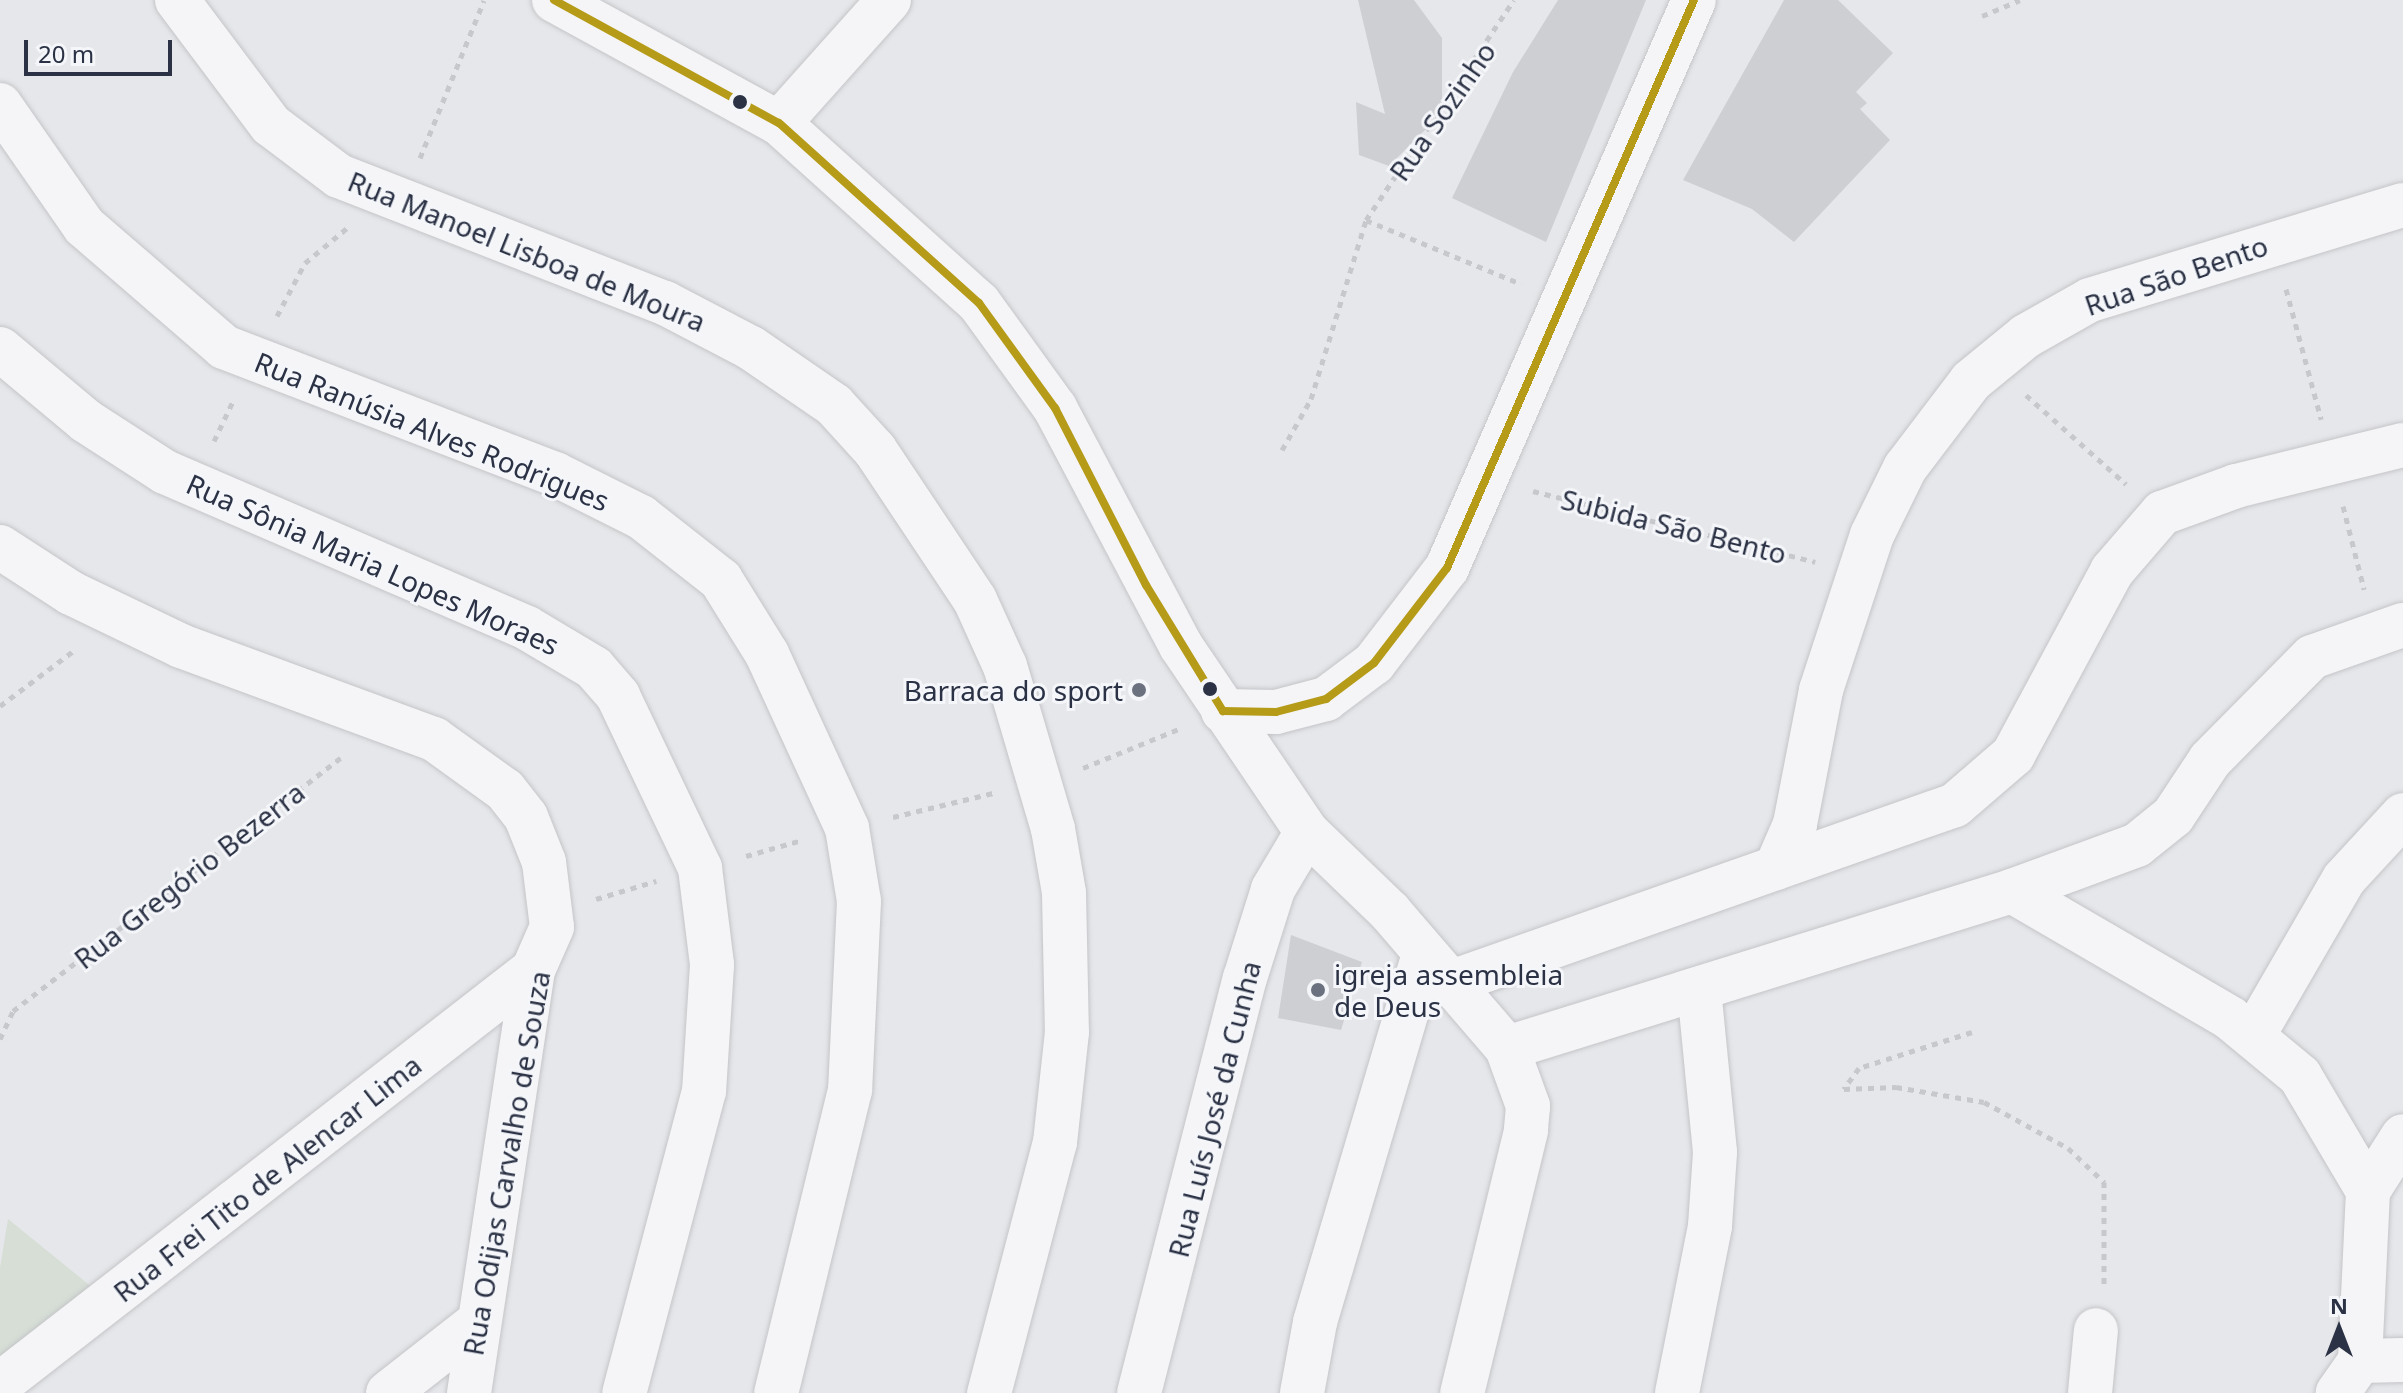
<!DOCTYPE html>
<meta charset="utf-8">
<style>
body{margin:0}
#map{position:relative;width:2403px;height:1393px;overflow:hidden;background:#e6e7ea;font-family:"Noto Sans",sans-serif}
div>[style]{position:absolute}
.green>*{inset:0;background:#d6ded6}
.building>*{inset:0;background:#cecfd3}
.path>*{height:5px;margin-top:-2.5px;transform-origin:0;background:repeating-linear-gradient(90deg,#c7c8cc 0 6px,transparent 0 12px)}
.roads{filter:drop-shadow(0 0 2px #c4c5c8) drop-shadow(0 0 2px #c4c5c8)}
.minor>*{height:44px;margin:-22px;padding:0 22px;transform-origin:22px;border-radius:22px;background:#f5f5f7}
.bus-1>*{height:8px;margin:-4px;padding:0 4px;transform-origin:4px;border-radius:4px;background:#b59b18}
.dots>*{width:22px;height:22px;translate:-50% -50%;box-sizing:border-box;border:4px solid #f4f6f9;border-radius:50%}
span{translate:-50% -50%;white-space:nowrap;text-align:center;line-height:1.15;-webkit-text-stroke:6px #f4f6f9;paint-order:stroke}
.street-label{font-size:28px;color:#2b3245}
.poi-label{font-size:28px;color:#2b3245}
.right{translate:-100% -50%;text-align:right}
.left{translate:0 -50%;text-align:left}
.north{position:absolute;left:2299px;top:1289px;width:80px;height:80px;-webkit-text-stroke:6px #f4f6f9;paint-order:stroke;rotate:0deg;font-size:22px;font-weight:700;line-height:32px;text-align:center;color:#2b3245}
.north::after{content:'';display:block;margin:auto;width:28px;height:36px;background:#2b3245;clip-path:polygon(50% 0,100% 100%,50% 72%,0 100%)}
.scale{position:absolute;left:24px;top:40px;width:148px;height:36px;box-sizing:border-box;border:4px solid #2b3245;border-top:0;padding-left:10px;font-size:24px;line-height:28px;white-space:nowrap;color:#2b3245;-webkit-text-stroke:6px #f4f6f9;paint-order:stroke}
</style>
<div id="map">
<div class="green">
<i style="clip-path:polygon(8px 1219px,93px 1288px,0 1360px,0 1268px)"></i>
</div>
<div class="building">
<i style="clip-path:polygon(1358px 0,1414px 0,1442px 38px,1442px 113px,1389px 166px,1359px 155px,1356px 102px,1385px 114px)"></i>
<i style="clip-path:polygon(1558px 0,1646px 0,1546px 242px,1452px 198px,1513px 72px)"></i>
<i style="clip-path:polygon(1784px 0,1838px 0,1893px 53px,1856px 92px,1867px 103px,1860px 109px,1890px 140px,1794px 242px,1752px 209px,1683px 180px)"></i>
<i style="clip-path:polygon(1291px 935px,1362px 962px,1341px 1030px,1278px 1018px)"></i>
</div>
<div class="path">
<i style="left:1982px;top:16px;width:41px;rotate:-22.8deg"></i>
<i style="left:420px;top:158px;width:170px;rotate:-67.9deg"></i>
<i style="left:1366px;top:220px;width:168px;rotate:22.4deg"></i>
<i style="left:2286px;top:289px;width:135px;rotate:74.9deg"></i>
<i style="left:277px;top:316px;width:60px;rotate:-62.2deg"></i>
<i style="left:305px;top:263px;width:55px;rotate:-39.8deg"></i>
<i style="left:2026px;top:395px;width:134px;rotate:41.7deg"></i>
<i style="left:214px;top:441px;width:47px;rotate:-64.5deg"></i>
<i style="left:1282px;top:450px;width:59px;rotate:-60.4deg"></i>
<i style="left:1311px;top:399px;width:187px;rotate:-72.9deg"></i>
<i style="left:1366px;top:220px;width:265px;rotate:-56.1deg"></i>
<i style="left:1533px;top:491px;width:291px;rotate:14.1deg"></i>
<i style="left:2343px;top:506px;width:86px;rotate:75.8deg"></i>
<i style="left:0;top:706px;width:95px;rotate:-36.9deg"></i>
<i style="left:1083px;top:768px;width:106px;rotate:-22.2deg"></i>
<i style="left:893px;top:817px;width:103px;rotate:-13.5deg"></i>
<i style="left:746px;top:856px;width:58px;rotate:-15.9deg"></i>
<i style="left:596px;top:899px;width:63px;rotate:-16.7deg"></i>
<i style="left:1972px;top:1032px;width:119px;rotate:162.3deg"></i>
<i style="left:1859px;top:1068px;width:26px;rotate:126deg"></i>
<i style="left:1844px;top:1089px;width:52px;rotate:-2.2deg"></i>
<i style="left:1896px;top:1087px;width:89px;rotate:9.7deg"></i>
<i style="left:1984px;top:1102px;width:96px;rotate:28.7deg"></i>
<i style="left:2068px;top:1148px;width:50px;rotate:43.4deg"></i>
<i style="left:2104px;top:1182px;width:104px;rotate:90deg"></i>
<i style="left:0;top:1039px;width:31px;rotate:-65deg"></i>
<i style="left:13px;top:1011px;width:417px;rotate:-37.7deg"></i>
</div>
<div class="roads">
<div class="minor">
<i style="left:177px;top:0;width:156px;rotate:53.1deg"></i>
<i style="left:271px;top:125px;width:85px;rotate:36.9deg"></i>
<i style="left:339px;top:176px;width:350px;rotate:21.3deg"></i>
<i style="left:665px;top:303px;width:97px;rotate:27.6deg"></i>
<i style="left:751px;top:348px;width:101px;rotate:34.5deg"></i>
<i style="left:834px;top:405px;width:61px;rotate:47.7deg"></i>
<i style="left:875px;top:450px;width:180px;rotate:56.3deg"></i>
<i style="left:975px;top:600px;width:72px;rotate:65.6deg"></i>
<i style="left:1005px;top:666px;width:170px;rotate:73.6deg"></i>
<i style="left:1053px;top:829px;width:65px;rotate:80.2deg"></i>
<i style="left:1064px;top:893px;width:139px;rotate:88.8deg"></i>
<i style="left:1067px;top:1032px;width:111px;rotate:96.2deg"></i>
<i style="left:1055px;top:1142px;width:260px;rotate:104.7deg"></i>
<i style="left:554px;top:0;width:256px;rotate:28.7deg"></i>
<i style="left:779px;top:123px;width:269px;rotate:42deg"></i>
<i style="left:979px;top:303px;width:130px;rotate:54.1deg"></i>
<i style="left:1055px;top:408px;width:269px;rotate:62.1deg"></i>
<i style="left:1181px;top:646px;width:225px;rotate:55.9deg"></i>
<i style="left:1307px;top:832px;width:115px;rotate:43.9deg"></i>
<i style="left:1390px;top:912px;width:179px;rotate:49.3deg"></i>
<i style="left:1507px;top:1048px;width:62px;rotate:70.1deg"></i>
<i style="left:1528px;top:1106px;width:25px;rotate:95deg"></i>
<i style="left:1526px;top:1131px;width:270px;rotate:103.7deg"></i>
<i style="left:0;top:105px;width:147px;rotate:55.2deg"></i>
<i style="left:84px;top:226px;width:185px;rotate:40.8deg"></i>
<i style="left:224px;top:347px;width:355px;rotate:21deg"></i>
<i style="left:555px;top:474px;width:96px;rotate:26.6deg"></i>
<i style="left:641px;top:517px;width:102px;rotate:38.2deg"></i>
<i style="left:721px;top:580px;width:87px;rotate:58.1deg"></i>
<i style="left:767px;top:654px;width:192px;rotate:65.3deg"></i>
<i style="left:847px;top:828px;width:74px;rotate:80.7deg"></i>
<i style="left:859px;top:901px;width:189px;rotate:92.7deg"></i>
<i style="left:850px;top:1090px;width:312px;rotate:103.7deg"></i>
<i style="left:779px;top:123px;width:165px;rotate:-48.2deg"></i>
<i style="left:0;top:349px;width:112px;rotate:39.9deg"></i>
<i style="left:86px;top:421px;width:94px;rotate:32.8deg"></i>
<i style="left:165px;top:472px;width:394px;rotate:23.3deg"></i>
<i style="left:527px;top:628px;width:78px;rotate:30.8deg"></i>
<i style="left:594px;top:668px;width:37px;rotate:49deg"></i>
<i style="left:618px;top:696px;width:191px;rotate:64.5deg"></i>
<i style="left:700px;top:868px;width:98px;rotate:82.9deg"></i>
<i style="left:712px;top:965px;width:126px;rotate:93.6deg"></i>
<i style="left:704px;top:1091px;width:312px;rotate:104.8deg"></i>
<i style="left:0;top:547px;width:85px;rotate:32.9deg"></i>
<i style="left:71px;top:593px;width:122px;rotate:25.7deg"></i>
<i style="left:181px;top:646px;width:270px;rotate:20.2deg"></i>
<i style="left:434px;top:739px;width:87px;rotate:35.7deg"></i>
<i style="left:505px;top:790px;width:34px;rotate:52deg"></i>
<i style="left:526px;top:817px;width:48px;rotate:68.2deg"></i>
<i style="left:544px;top:862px;width:65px;rotate:83deg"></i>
<i style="left:552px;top:927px;width:47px;rotate:113.8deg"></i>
<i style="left:533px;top:970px;width:428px;rotate:98.6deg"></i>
<i style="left:1223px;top:711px;width:53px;rotate:1.1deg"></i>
<i style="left:1276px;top:712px;width:52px;rotate:-14.6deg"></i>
<i style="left:1326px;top:699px;width:60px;rotate:-36.9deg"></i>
<i style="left:1374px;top:663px;width:120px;rotate:-52.5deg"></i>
<i style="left:1447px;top:568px;width:619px;rotate:-66.5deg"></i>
<i style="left:1776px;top:868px;width:48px;rotate:-66.6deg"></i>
<i style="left:1795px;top:824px;width:136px;rotate:-79deg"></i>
<i style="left:1821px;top:690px;width:163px;rotate:-71.8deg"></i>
<i style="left:1872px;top:535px;width:75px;rotate:-63.8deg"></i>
<i style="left:1905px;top:468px;width:109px;rotate:-52.8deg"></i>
<i style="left:1971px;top:381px;width:71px;rotate:-39.3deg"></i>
<i style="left:2026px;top:336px;width:73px;rotate:-29.4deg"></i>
<i style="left:2090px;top:300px;width:327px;rotate:-16.9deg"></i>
<i style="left:2012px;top:891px;width:252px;rotate:30.2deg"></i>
<i style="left:2230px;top:1018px;width:91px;rotate:39.6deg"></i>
<i style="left:2300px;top:1076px;width:134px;rotate:59.4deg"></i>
<i style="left:2368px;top:1191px;width:170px;rotate:92.7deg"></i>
<i style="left:2360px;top:1361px;width:39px;rotate:125deg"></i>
<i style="left:1449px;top:983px;width:536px;rotate:-19.38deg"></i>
<i style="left:1955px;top:805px;width:77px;rotate:-40.8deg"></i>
<i style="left:2013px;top:755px;width:209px;rotate:-61.7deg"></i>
<i style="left:2112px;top:571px;width:77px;rotate:-49.2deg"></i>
<i style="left:2162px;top:513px;width:79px;rotate:-20deg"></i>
<i style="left:2236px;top:486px;width:172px;rotate:-13.8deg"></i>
<i style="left:2253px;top:1036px;width:181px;rotate:-59.9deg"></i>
<i style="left:2344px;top:879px;width:87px;rotate:-47.3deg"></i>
<i style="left:1507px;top:1048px;width:529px;rotate:-17.27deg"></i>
<i style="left:2012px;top:891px;width:133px;rotate:-20.2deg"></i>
<i style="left:2137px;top:845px;width:46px;rotate:-38.9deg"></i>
<i style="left:2173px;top:816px;width:67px;rotate:-56.5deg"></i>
<i style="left:2210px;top:760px;width:145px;rotate:-45.3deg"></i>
<i style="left:2312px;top:657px;width:96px;rotate:-19.4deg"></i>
<i style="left:2368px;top:1191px;width:65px;rotate:-57.5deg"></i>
<i style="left:2360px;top:1361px;width:43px;rotate:-1.3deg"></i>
<i style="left:0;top:1384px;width:675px;rotate:-37.84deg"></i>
<i style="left:388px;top:1393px;width:115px;rotate:-38deg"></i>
<i style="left:1139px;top:1393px;width:428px;rotate:-75.7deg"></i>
<i style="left:1245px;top:978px;width:93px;rotate:-72.5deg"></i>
<i style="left:1273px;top:889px;width:66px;rotate:-59.2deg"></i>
<i style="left:1302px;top:1393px;width:72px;rotate:-79.6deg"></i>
<i style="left:1315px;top:1322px;width:385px;rotate:-73.5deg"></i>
<i style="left:1677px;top:1393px;width:170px;rotate:-78.8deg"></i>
<i style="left:1710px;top:1226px;width:74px;rotate:-86.1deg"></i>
<i style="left:1715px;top:1152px;width:163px;rotate:-95.6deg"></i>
<i style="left:2090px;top:1393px;width:63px;rotate:-84.6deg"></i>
</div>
</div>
<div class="bus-1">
<i style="left:554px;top:0;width:256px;rotate:28.7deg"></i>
<i style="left:779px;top:123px;width:269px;rotate:42deg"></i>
<i style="left:979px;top:303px;width:130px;rotate:54.1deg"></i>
<i style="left:1055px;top:408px;width:199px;rotate:62.8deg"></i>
<i style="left:1146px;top:585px;width:148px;rotate:58.6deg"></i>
<i style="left:1223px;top:711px;width:53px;rotate:1.1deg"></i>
<i style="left:1276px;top:712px;width:52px;rotate:-14.6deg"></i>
<i style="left:1326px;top:699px;width:60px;rotate:-36.9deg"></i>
<i style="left:1374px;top:663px;width:120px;rotate:-52.5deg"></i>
<i style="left:1447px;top:568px;width:619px;rotate:-66.5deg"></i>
</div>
<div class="dots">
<i style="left:740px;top:102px;background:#2b3245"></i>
<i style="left:1210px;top:689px;background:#2b3245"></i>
<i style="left:1139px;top:690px;background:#6c717f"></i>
<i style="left:1318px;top:990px;background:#6c717f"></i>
</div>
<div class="street-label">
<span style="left:1442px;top:111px;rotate:-55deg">Rua Sozinho</span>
<span style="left:527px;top:251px;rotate:22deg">Rua Manoel Lisboa de Moura</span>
<span style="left:2176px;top:275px;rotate:-19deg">Rua São Bento</span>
<span style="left:432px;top:431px;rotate:22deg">Rua Ranúsia Alves Rodrigues</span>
<span style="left:1674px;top:526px;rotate:14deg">Subida São Bento</span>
<span style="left:373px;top:564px;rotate:24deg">Rua Sônia Maria Lopes Moraes</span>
<span style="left:189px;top:875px;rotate:-38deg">Rua Gregório Bezerra</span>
<span style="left:1214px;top:1109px;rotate:-76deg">Rua Luís José da Cunha</span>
<span style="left:506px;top:1163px;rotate:-80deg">Rua Odijas Carvalho de Souza</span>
<span style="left:267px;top:1178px;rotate:-38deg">Rua Frei Tito de Alencar Lima</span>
</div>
<div class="poi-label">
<span class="right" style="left:1123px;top:690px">Barraca do sport</span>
<span class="left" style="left:1334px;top:990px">igreja assembleia<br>de Deus</span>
</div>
<div class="north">N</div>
<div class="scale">20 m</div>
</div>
